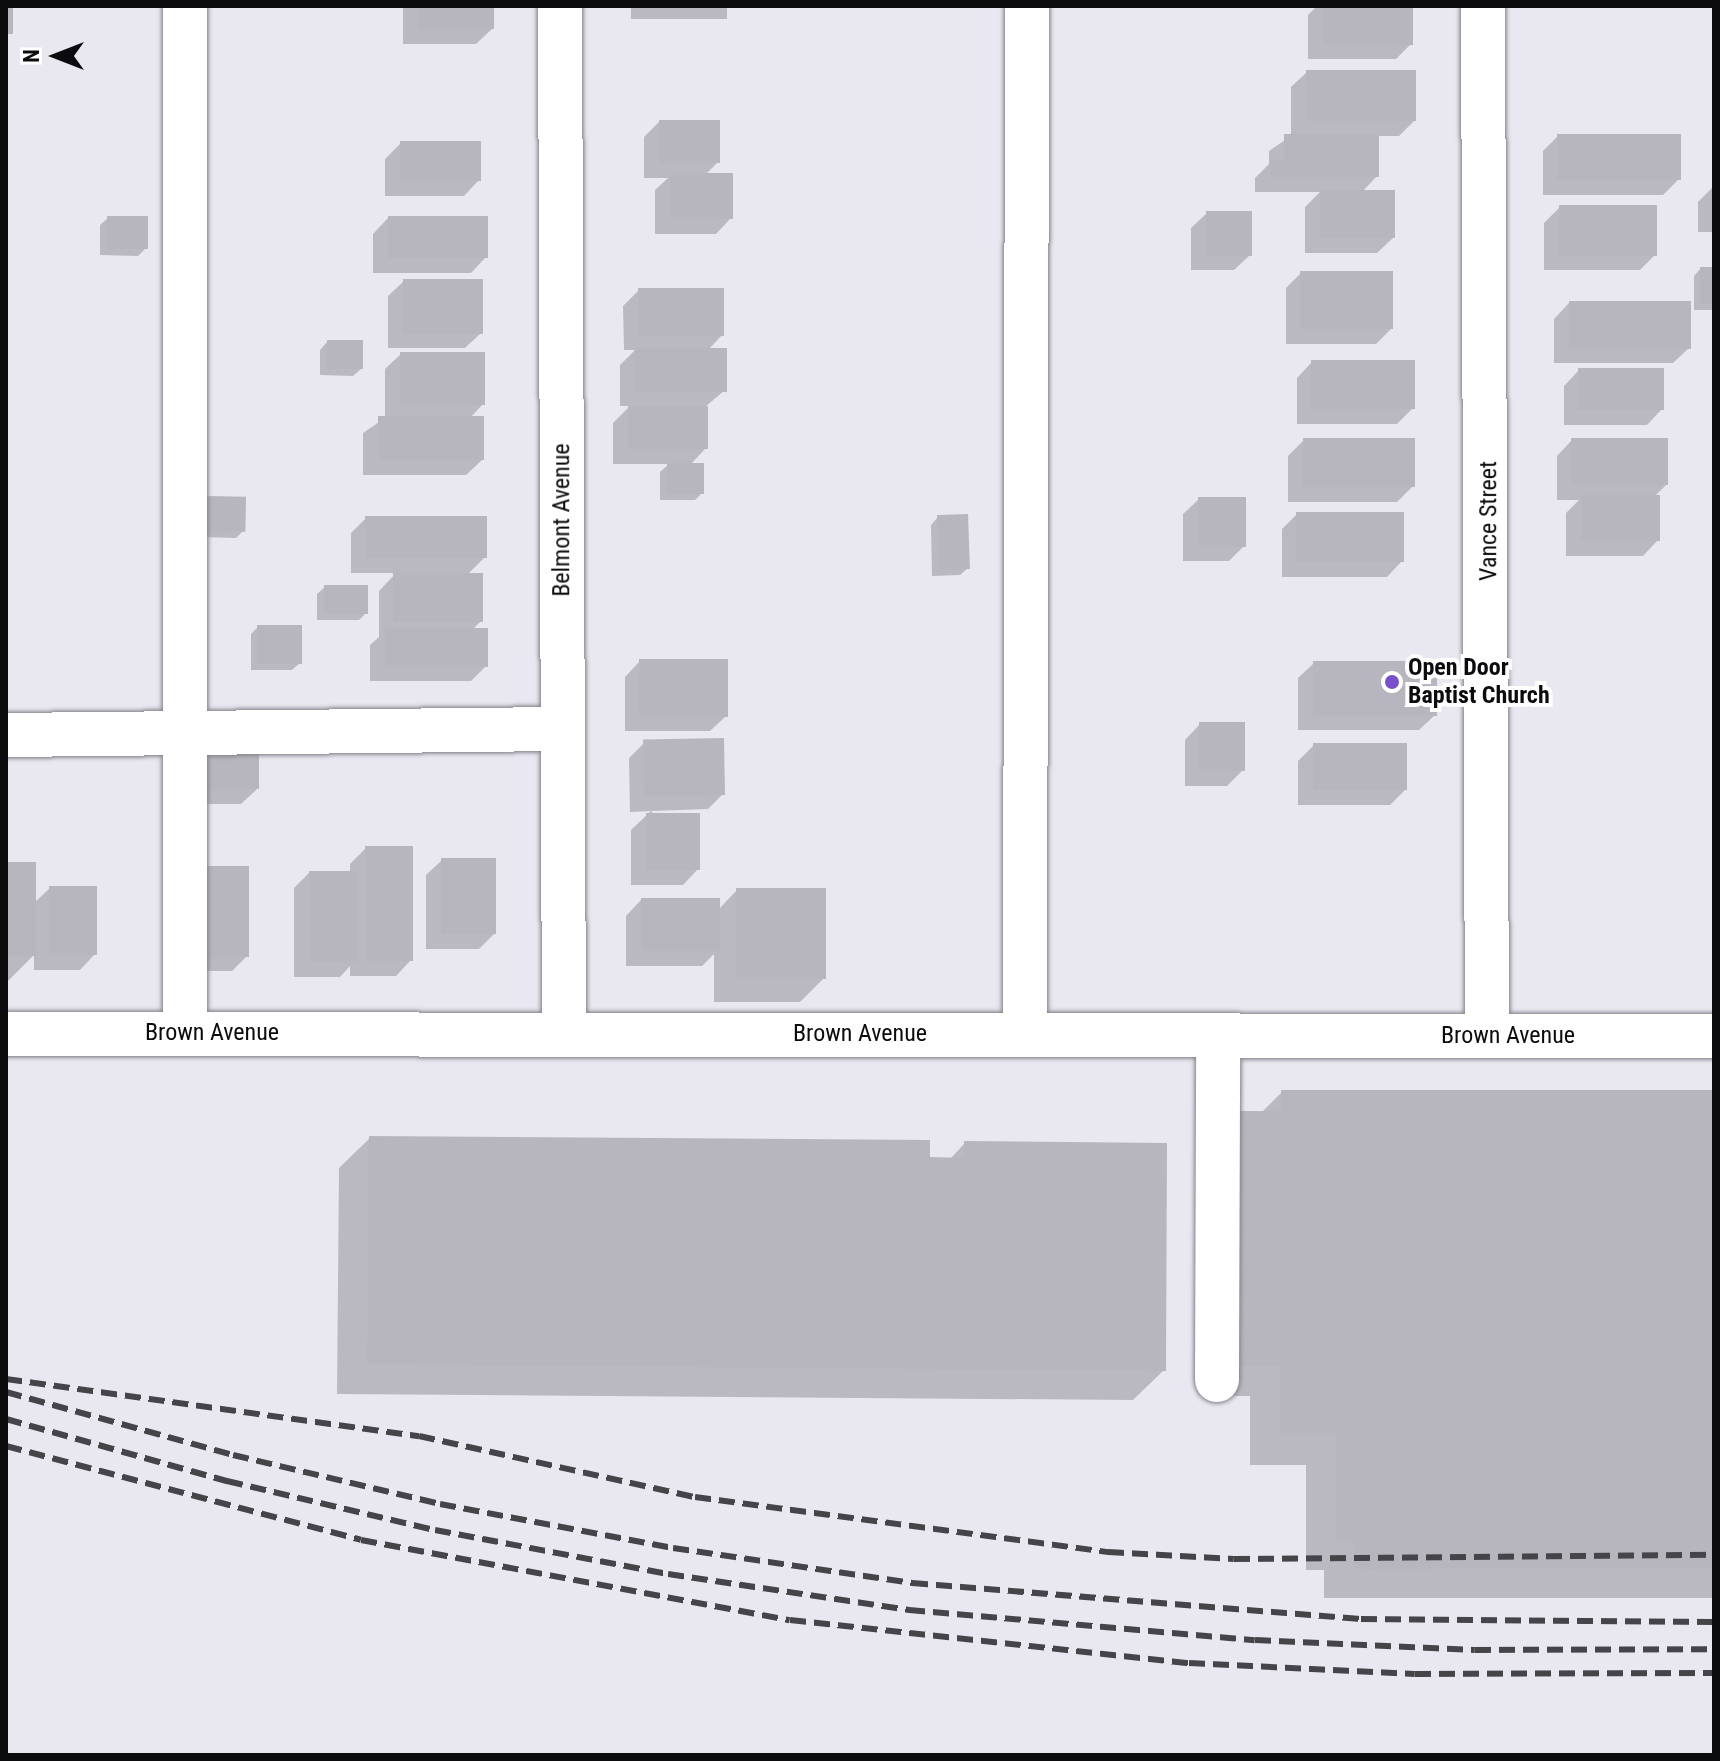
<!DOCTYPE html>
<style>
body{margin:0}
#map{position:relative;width:1720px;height:1761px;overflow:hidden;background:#e9e7f0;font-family:"Roboto Condensed",sans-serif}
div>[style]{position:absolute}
.shadow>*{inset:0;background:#0003;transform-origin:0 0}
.building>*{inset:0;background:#b7b6be;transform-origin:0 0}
.roads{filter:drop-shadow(0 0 2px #84838b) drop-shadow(0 0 2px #84838b)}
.minor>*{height:44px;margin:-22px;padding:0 22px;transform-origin:22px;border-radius:22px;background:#fff}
.rail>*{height:6px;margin-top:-3px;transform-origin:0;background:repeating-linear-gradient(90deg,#454449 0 16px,transparent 0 24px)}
.dots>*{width:22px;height:22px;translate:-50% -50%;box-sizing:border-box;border:4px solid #fff;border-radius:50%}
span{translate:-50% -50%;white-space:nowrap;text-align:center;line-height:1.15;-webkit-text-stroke:8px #fff;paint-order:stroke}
.street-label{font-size:24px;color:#0c0c0f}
.poi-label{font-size:24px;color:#0c0c0f;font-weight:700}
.left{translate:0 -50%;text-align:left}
.frame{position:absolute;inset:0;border:8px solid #0c0c0f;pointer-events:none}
.north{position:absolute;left:16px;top:16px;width:80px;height:80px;-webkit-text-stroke:6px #fff;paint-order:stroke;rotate:270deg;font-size:22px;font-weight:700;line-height:32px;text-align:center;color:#0c0c0f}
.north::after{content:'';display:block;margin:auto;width:28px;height:36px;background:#0c0c0f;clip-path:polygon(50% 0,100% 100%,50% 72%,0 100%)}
</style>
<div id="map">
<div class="shadow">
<i style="clip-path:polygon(403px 6px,492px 6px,492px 29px,476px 44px,403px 44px)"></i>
<i style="left:631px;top:6px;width:96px;height:13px"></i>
<i style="clip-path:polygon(1317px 6px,1411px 6px,1411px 44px,1396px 59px,1308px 59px,1308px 15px)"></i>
<i style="clip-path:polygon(1307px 72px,1414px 121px,1399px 136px,1377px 136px,1377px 176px,1362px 192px,1393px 238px,1377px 253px,1305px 253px,1305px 207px,1320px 192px,1255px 192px,1255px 178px,1269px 164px,1269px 151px,1291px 136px,1291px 87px)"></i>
<i style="clip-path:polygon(659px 122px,718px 162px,705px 175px,731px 218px,716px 234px,655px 234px,655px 190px,668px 178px,644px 178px,644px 137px)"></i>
<i style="clip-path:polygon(1558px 136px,1679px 179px,1663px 195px,1543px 195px,1543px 151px)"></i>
<i style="clip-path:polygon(401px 143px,479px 180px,464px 196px,385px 196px,385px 159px)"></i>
<i style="clip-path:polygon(1714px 186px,1714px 232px,1698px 232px,1698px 202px)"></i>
<i style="clip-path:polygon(1560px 207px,1655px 255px,1640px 270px,1544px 270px,1544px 223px)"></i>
<i style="clip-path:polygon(1207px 213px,1250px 255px,1234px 270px,1191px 270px,1191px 228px)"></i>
<i style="clip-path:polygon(108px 218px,145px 249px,138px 256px,100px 255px,100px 225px)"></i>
<i style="clip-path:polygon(388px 218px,486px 257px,471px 273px,373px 273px,373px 234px)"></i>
<i style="clip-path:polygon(1701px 268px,1714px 268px,1714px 310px,1694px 310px,1694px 276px)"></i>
<i style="clip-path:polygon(1301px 273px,1391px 329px,1376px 344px,1286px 344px,1286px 288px)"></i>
<i style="clip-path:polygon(404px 281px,481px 333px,465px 348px,388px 348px,388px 296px)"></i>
<i style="clip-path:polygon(639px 290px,722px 335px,708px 350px,724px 391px,706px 406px,706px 448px,690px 465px,702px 493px,695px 500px,660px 500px,660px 472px,669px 464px,613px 464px,613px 423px,630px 406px,620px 406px,620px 365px,635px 350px,624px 350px,623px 306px)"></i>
<i style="clip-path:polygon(1569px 303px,1689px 348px,1673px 363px,1554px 363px,1554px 319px)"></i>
<i style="clip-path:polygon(327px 342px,361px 369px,353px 376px,320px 375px,320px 350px)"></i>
<i style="clip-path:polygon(401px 354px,483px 404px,470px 418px,482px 460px,466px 475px,363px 475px,363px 433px,385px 418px,385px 369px)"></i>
<i style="clip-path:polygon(1312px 362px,1413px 408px,1397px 424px,1297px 424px,1297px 378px)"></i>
<i style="clip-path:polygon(1579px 370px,1662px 409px,1647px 425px,1564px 425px,1564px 386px)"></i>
<i style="clip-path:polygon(1304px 440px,1413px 486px,1397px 502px,1288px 502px,1288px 456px)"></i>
<i style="clip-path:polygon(1572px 440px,1666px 485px,1654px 497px,1658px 540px,1643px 556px,1566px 556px,1566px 513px,1579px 500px,1557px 500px,1557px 456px)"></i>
<i style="clip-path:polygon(244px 499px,243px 531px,236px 538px,200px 537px)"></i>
<i style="clip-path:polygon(1199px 499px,1244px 546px,1229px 561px,1183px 561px,1183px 514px)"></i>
<i style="clip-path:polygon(1297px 514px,1402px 561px,1387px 577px,1282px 577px,1282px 529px)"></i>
<i style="clip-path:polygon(938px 517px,968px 568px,960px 575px,932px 576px,931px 525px)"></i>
<i style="clip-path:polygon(366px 518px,485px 557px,467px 575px,481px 621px,472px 630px,486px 666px,471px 681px,370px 681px,370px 645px,379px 637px,379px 591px,396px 573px,351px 573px,351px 533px)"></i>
<i style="clip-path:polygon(325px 587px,366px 613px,359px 620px,317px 620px,317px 594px)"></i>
<i style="clip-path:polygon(258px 627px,300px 663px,292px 670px,251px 670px,251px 634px)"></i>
<i style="clip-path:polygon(640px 661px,726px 716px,710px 731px,625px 731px,625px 677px)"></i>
<i style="clip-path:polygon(1314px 663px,1435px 715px,1419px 730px,1298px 730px,1298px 678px)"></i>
<i style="clip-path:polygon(1200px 724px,1243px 770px,1227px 786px,1185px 786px,1185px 740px)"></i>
<i style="clip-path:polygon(644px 743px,723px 794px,708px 809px,651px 811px,698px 869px,683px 885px,631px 885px,631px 830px,651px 811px,630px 812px,629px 758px)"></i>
<i style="clip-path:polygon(1314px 745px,1405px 790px,1390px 805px,1298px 805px,1298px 761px)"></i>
<i style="clip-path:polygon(191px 754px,257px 789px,241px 804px,191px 804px)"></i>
<i style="clip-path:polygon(366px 848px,411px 960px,396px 976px,350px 976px,350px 966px,340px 977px,294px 977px,294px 888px,309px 873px,350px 873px,350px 864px)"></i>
<i style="clip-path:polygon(442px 860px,494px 934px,479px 949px,426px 949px,426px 875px)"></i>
<i style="clip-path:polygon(6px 864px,34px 903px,50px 888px,95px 954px,80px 970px,34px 970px,34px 955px,6px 983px)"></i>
<i style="clip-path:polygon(201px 868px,247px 956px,232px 971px,186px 971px)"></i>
<i style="clip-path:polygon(737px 890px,824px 978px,800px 1002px,714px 1002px,714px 954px,702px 966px,626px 966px,626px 916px,641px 900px,718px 910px)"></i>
<i style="clip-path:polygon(1282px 1092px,1714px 1092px,1714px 1598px,1324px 1598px,1324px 1570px,1306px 1570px,1306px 1465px,1250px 1465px,1250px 1396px,1204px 1396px,1261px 1113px)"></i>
<i style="clip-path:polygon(370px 1138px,949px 1160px,965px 1143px,1164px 1370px,1133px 1400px,337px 1394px,339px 1168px)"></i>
</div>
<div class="building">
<i style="left:6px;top:6px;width:7px;height:28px"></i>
<i style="left:418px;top:6px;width:76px;height:23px"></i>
<i style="left:1323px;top:6px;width:90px;height:39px"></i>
<i style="left:1306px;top:70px;width:110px;height:51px"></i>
<i style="left:659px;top:120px;width:61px;height:43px"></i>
<i style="clip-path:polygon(1284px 134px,1379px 134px,1379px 177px,1270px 177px,1270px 160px,1284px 160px)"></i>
<i style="left:1557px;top:134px;width:124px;height:46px"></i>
<i style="left:400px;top:141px;width:81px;height:40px"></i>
<i style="left:670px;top:173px;width:63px;height:46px"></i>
<i style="left:1320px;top:190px;width:75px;height:48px"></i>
<i style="left:1559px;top:205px;width:98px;height:51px"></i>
<i style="left:1206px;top:211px;width:46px;height:45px"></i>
<i style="left:107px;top:216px;width:41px;height:33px"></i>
<i style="left:388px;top:216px;width:100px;height:42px"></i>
<i style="left:1700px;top:267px;width:14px;height:37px"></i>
<i style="left:1300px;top:271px;width:93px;height:58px"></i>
<i style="left:403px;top:279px;width:80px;height:55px"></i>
<i style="left:638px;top:288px;width:86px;height:48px"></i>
<i style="left:1569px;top:301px;width:122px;height:48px"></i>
<i style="left:327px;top:340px;width:36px;height:29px"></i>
<i style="left:635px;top:348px;width:92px;height:44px"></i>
<i style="left:400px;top:352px;width:85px;height:53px"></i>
<i style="left:1311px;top:360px;width:104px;height:49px"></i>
<i style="left:1578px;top:368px;width:86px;height:42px"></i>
<i style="left:628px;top:406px;width:80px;height:43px"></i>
<i style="left:378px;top:416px;width:106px;height:44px"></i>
<i style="left:1303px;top:438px;width:112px;height:49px"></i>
<i style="left:1571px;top:438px;width:97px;height:47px"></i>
<i style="left:667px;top:463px;width:37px;height:31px"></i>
<i style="left:1581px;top:495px;width:79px;height:46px"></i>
<i style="left:207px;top:496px;width:39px;height:35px;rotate:1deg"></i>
<i style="left:1198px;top:497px;width:48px;height:50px"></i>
<i style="left:1296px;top:512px;width:108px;height:50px"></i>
<i style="left:968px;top:514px;width:55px;height:31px;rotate:88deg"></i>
<i style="left:365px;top:516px;width:122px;height:42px"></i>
<i style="left:393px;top:573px;width:90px;height:49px"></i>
<i style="left:324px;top:585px;width:44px;height:29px"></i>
<i style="left:257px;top:625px;width:45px;height:39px"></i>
<i style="left:385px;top:628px;width:103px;height:39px"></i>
<i style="left:639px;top:659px;width:89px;height:58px"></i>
<i style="left:1313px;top:661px;width:124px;height:55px"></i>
<i style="left:1199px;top:722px;width:46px;height:49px"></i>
<i style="left:206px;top:736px;width:53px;height:53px"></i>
<i style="left:724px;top:738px;width:57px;height:81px;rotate:89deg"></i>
<i style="left:1313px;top:743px;width:94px;height:47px"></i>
<i style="left:646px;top:813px;width:54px;height:57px"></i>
<i style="left:365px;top:846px;width:48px;height:115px"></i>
<i style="left:441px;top:858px;width:55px;height:76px"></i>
<i style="left:6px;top:862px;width:30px;height:94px"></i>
<i style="left:200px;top:866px;width:49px;height:91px"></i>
<i style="left:309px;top:871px;width:48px;height:91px"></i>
<i style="left:49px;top:886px;width:48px;height:69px"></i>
<i style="left:736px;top:888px;width:90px;height:91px"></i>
<i style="left:641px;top:898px;width:79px;height:53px"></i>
<i style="clip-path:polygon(1281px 1090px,1714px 1090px,1714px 1568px,1354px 1569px,1354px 1541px,1336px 1541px,1336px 1435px,1280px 1435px,1280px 1366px,1234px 1366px,1234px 1111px,1281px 1111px)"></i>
<i style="clip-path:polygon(369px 1136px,930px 1140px,930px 1157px,964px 1158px,964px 1141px,1167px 1143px,1166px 1371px,367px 1364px)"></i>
</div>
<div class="roads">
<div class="minor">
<i style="left:185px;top:6px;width:1027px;rotate:90deg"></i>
<i style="left:560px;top:6px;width:1028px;rotate:89.78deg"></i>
<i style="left:1483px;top:6px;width:1030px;rotate:89.78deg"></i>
<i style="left:6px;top:735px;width:556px;rotate:-0.62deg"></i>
<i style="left:6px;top:1034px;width:1708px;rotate:0.07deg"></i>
<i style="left:1025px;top:1035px;width:1029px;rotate:-89.89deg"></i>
<i style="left:1217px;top:1380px;width:345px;rotate:-89.8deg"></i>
</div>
</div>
<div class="rail">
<i style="left:6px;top:1379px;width:417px;rotate:7.9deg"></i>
<i style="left:419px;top:1436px;width:283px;rotate:12.5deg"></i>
<i style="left:695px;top:1497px;width:417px;rotate:7.6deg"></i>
<i style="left:1108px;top:1552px;width:126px;rotate:3.2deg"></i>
<i style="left:1234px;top:1559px;width:480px;rotate:-0.5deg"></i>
<i style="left:6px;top:1392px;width:236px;rotate:15.5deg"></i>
<i style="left:233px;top:1455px;width:213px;rotate:13.3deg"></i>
<i style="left:440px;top:1504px;width:237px;rotate:10.7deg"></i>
<i style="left:673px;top:1548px;width:242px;rotate:8.3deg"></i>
<i style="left:912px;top:1583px;width:450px;rotate:4.6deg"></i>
<i style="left:1361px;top:1619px;width:353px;rotate:0.5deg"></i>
<i style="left:6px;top:1419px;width:230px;rotate:15.7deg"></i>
<i style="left:227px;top:1481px;width:214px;rotate:13.3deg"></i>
<i style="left:435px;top:1530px;width:237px;rotate:10.7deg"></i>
<i style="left:668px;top:1574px;width:244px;rotate:8.5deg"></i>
<i style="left:909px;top:1610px;width:347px;rotate:5deg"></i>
<i style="left:1255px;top:1640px;width:220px;rotate:2.6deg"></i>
<i style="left:1475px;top:1650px;width:239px;rotate:-0.2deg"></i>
<i style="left:6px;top:1446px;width:367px;rotate:14.8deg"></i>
<i style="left:361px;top:1540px;width:436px;rotate:10.6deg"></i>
<i style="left:790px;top:1620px;width:401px;rotate:6.2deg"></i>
<i style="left:1189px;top:1663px;width:226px;rotate:2.8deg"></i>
<i style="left:1415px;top:1674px;width:299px;rotate:-0.2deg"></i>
</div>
<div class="dots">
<i style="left:1392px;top:682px;background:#7851ca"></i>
</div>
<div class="street-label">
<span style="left:562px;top:520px;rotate:-90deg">Belmont Avenue</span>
<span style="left:1489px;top:521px;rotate:-90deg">Vance Street</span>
<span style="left:212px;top:1033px">Brown Avenue</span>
<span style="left:860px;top:1034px">Brown Avenue</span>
<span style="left:1508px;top:1036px">Brown Avenue</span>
</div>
<div class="poi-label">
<span class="left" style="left:1408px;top:682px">Open Door<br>Baptist Church</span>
</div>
<div class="frame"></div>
<div class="north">N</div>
</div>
